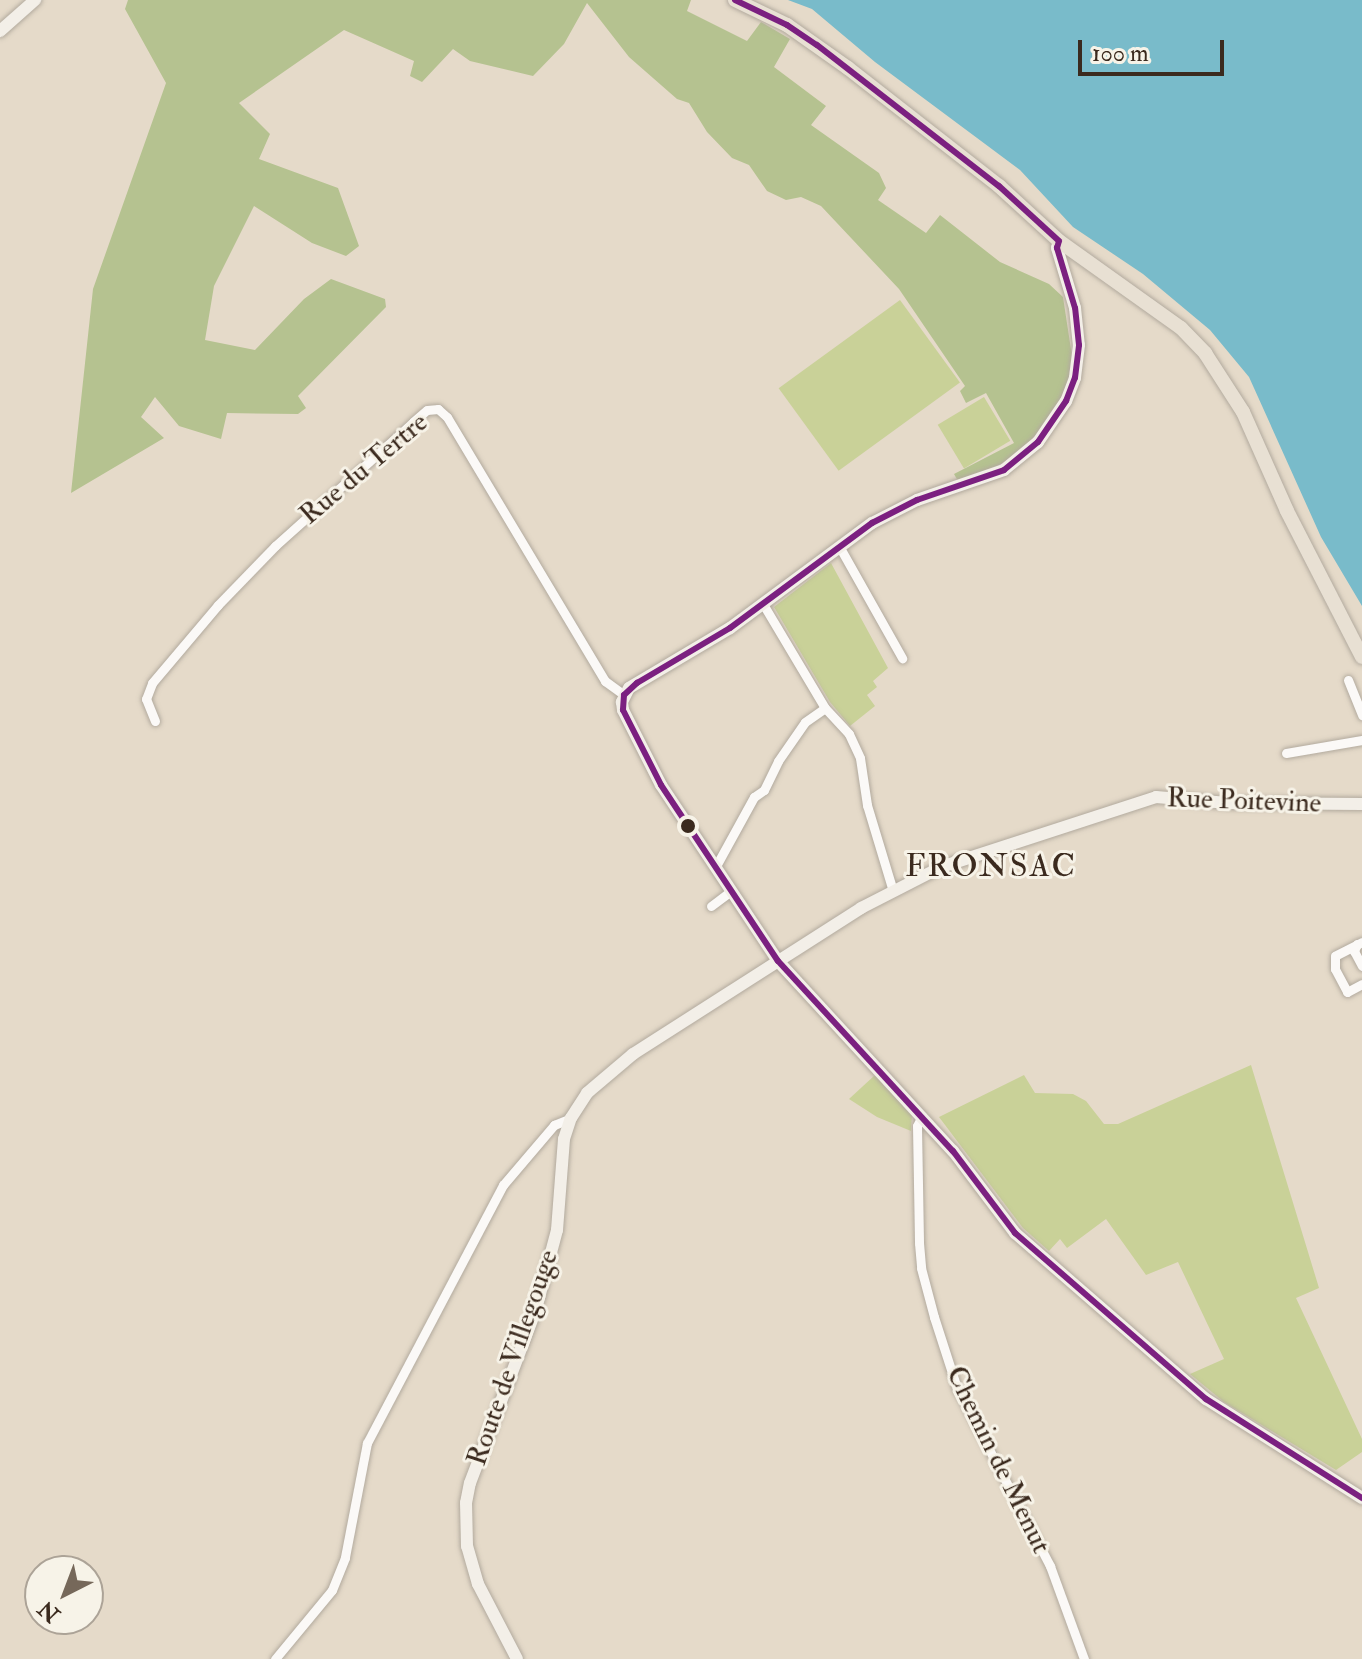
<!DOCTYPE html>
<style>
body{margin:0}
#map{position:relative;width:1362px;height:1659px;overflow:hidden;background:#e5dac9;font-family:"IM FELL Double Pica",serif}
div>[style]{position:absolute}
.green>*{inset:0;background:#c9d198;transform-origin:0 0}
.forest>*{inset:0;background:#b5c290}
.water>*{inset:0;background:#79bbca}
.roads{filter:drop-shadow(0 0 2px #b2aa9e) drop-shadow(0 0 2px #b2aa9e)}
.street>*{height:9px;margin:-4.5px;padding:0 4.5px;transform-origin:4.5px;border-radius:4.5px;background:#fbf9f7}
.secondary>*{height:12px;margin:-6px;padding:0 6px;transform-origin:6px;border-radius:6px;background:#f3efe8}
.primary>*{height:14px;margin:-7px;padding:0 7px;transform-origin:7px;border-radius:7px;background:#e8e0d3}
.bus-1>*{height:6px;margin:-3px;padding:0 3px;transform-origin:3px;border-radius:3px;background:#7b2080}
.dots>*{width:22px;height:22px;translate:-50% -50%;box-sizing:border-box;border:4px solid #f7f3e8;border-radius:50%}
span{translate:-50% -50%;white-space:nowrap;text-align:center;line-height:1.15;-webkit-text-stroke:6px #f7f3e8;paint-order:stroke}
.street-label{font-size:28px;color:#3b2a1e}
.quarter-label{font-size:32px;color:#3b2a1e;letter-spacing:2px}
.north{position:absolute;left:24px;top:1555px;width:80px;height:80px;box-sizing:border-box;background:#f7f3e8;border:2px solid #aca397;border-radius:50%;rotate:222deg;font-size:22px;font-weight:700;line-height:32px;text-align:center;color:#3b2a1e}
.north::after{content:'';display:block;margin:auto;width:28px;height:36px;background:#76685a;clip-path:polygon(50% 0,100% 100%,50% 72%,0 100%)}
.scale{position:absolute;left:1078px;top:40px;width:146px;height:36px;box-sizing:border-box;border:4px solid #3b2a1e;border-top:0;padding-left:10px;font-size:24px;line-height:28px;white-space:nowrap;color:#3b2a1e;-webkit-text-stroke:6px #f7f3e8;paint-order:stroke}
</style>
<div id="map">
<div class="green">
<i style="left:900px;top:300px;width:102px;height:150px;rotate:54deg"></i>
<i style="left:984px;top:397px;width:51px;height:54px;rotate:59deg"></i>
<i style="clip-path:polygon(831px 563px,888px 668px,873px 681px,877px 687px,867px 695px,875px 706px,850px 726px,830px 702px,774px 607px)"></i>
<i style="clip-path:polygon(1251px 1065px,1319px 1288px,1296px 1298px,1362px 1439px,1362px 1452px,1336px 1470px,1224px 1402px,1190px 1374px,1224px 1359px,1178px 1262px,1146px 1275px,1106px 1219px,1067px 1248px,1060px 1239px,1049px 1251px,1023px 1228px,939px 1117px,1024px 1075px,1035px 1093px,1073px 1094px,1086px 1101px,1104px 1124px,1118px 1124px)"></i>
<i style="clip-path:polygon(875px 1075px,912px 1113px,911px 1131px,877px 1117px,849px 1099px)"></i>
</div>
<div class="forest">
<i style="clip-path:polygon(128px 0,691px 0,687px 11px,747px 41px,761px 22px,790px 39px,774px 67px,826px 106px,811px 125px,879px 173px,886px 188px,878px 200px,926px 233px,940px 215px,1000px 262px,1049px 284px,1063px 297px,1072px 356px,1068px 381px,1055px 414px,1020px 452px,994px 468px,958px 481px,954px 474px,1014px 443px,986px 393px,966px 403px,960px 391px,965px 386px,899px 289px,821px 206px,801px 197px,786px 200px,767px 191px,749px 165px,732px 158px,707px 132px,689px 103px,677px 99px,629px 57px,587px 3px,564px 44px,533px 76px,470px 61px,453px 49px,422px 82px,410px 76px,414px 61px,344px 30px,239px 103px,270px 134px,259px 159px,338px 188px,359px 246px,346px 256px,312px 243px,254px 206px,214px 286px,205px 340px,255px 350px,304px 299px,331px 279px,385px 299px,386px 307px,298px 396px,306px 408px,298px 414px,227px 413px,221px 439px,179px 426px,155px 397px,141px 417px,164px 438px,71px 493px,93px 289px,166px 83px,125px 9px)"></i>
</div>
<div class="water">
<i style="clip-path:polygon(788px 0,1362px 0,1362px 606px,1321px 537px,1249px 377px,1210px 330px,1143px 274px,1073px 227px,1020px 170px,875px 62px,812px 9px)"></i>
</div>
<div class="roads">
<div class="street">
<i style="left:839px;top:546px;width:129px;rotate:60.6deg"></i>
<i style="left:763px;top:604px;width:121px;rotate:59.2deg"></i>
<i style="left:1348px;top:680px;width:38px;rotate:68deg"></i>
<i style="left:155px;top:721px;width:24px;rotate:-112deg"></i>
<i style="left:146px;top:699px;width:17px;rotate:-69deg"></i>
<i style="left:152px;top:683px;width:102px;rotate:-49.8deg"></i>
<i style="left:218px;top:605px;width:82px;rotate:-46deg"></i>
<i style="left:275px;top:546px;width:186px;rotate:-41.9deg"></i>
<i style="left:413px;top:422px;width:18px;rotate:-41deg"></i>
<i style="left:427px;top:410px;width:11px;rotate:-5deg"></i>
<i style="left:438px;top:409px;width:12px;rotate:42deg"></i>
<i style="left:447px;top:417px;width:308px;rotate:59.1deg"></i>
<i style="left:605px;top:681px;width:24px;rotate:36deg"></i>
<i style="left:1286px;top:753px;width:77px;rotate:-9.7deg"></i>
<i style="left:716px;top:866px;width:79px;rotate:-61.2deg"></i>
<i style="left:754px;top:797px;width:12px;rotate:-35deg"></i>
<i style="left:764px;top:790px;width:32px;rotate:-64deg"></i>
<i style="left:778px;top:761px;width:47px;rotate:-55.3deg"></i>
<i style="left:805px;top:722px;width:24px;rotate:-35deg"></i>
<i style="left:825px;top:708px;width:35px;rotate:47deg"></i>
<i style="left:849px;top:734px;width:26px;rotate:65deg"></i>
<i style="left:860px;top:758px;width:48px;rotate:81.5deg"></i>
<i style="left:867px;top:805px;width:90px;rotate:73.2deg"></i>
<i style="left:711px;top:906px;width:26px;rotate:-37deg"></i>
<i style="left:1362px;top:942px;width:30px;rotate:153deg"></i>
<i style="left:1335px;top:956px;width:13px;rotate:90deg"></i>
<i style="left:1335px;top:969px;width:26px;rotate:62deg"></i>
<i style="left:1347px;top:992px;width:17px;rotate:-28deg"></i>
<i style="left:1357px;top:944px;width:8px;rotate:113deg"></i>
<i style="left:1354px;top:951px;width:17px;rotate:62deg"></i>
<i style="left:922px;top:1116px;width:11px;rotate:117deg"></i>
<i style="left:917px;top:1126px;width:117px;rotate:89deg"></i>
<i style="left:919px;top:1243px;width:25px;rotate:85deg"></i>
<i style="left:921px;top:1268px;width:51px;rotate:75.1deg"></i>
<i style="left:934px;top:1317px;width:75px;rotate:72.1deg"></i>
<i style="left:957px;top:1388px;width:201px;rotate:62.4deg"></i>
<i style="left:1050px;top:1566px;width:99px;rotate:69.9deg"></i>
<i style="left:275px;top:1659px;width:89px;rotate:-50.4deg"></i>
<i style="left:332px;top:1590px;width:35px;rotate:-68deg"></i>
<i style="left:345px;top:1557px;width:116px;rotate:-79.1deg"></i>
<i style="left:367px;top:1443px;width:292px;rotate:-62.2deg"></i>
<i style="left:503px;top:1185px;width:79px;rotate:-49.6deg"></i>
<i style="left:554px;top:1125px;width:18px;rotate:-22deg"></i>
</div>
<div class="secondary">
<i style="left:0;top:31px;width:47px;rotate:-41.5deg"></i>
<i style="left:1059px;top:241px;width:7px;rotate:106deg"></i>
<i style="left:1057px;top:248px;width:63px;rotate:73.3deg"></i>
<i style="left:1075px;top:308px;width:37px;rotate:84deg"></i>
<i style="left:1079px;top:345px;width:33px;rotate:97deg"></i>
<i style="left:1075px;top:378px;width:25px;rotate:111deg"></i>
<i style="left:1066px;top:401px;width:50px;rotate:124.3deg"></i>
<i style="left:1038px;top:442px;width:44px;rotate:140.5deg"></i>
<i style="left:1004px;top:470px;width:92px;rotate:161deg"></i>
<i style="left:917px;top:500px;width:51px;rotate:152.9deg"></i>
<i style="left:872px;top:523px;width:177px;rotate:143.5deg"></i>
<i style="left:730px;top:628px;width:117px;rotate:149.3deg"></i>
<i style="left:629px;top:688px;width:16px;rotate:117deg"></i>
<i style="left:622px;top:702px;width:8px;rotate:83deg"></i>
<i style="left:623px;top:710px;width:84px;rotate:63.1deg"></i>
<i style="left:661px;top:785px;width:211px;rotate:56.4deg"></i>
<i style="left:778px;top:961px;width:258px;rotate:47.4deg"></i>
<i style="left:953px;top:1151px;width:103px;rotate:52.9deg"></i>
<i style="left:1015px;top:1233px;width:253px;rotate:41deg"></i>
<i style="left:1206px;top:1399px;width:185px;rotate:32.4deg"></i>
<i style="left:517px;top:1659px;width:85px;rotate:-117.5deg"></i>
<i style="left:478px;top:1584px;width:40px;rotate:-106deg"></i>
<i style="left:467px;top:1546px;width:43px;rotate:-91.3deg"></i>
<i style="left:466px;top:1503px;width:20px;rotate:-79deg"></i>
<i style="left:470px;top:1483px;width:186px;rotate:-69.2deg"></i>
<i style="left:536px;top:1309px;width:82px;rotate:-75.1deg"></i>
<i style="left:557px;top:1230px;width:91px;rotate:-85.6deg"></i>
<i style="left:564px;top:1139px;width:22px;rotate:-72deg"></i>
<i style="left:571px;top:1118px;width:30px;rotate:-57deg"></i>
<i style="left:587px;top:1093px;width:60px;rotate:-40.3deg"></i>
<i style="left:633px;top:1054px;width:271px;rotate:-32.6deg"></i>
<i style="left:861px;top:908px;width:90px;rotate:-27.1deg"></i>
<i style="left:941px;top:867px;width:226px;rotate:-18deg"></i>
<i style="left:1156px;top:797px;width:72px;rotate:4.8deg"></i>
<i style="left:1228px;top:803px;width:134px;rotate:0.4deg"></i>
</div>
<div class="primary">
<i style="left:735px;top:0;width:58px;rotate:25.7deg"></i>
<i style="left:787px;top:25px;width:75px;rotate:35.2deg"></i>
<i style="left:848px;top:68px;width:192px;rotate:38deg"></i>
<i style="left:999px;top:186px;width:81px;rotate:42.5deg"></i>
<i style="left:1059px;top:241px;width:150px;rotate:35.5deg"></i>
<i style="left:1181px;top:328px;width:35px;rotate:46deg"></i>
<i style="left:1205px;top:353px;width:70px;rotate:57.2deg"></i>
<i style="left:1243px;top:412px;width:108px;rotate:66deg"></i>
<i style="left:1287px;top:511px;width:164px;rotate:62.8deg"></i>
</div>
</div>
<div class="bus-1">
<i style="left:735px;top:0;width:58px;rotate:25.7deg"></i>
<i style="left:787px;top:25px;width:36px;rotate:34deg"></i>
<i style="left:817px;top:45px;width:230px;rotate:37.8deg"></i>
<i style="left:999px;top:186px;width:81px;rotate:42.5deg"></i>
<i style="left:624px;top:695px;width:15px;rotate:94deg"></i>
<i style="left:623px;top:710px;width:84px;rotate:63.1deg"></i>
<i style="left:661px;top:785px;width:211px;rotate:56.4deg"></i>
<i style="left:778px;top:961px;width:258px;rotate:47.4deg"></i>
<i style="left:953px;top:1151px;width:103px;rotate:52.9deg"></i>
<i style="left:1015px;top:1233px;width:253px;rotate:41deg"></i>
<i style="left:1206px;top:1399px;width:185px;rotate:32.4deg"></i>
<i style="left:624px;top:695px;width:18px;rotate:-43deg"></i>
<i style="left:637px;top:683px;width:108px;rotate:-30.6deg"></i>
<i style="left:730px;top:628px;width:177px;rotate:-36.5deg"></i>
<i style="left:872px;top:523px;width:51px;rotate:-27.1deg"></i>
<i style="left:917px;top:500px;width:92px;rotate:-19deg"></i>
<i style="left:1004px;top:470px;width:44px;rotate:-39.5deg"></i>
<i style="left:1038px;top:442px;width:50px;rotate:-55.7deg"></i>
<i style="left:1066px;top:401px;width:25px;rotate:-69deg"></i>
<i style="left:1075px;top:378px;width:33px;rotate:-83deg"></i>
<i style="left:1079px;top:345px;width:37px;rotate:-96deg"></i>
<i style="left:1075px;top:308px;width:63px;rotate:-106.7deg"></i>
<i style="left:1057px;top:248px;width:7px;rotate:-74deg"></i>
</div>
<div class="dots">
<i style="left:688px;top:826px;background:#3b2a1e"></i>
</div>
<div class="street-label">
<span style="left:364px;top:469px;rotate:-40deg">Rue du Tertre</span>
<span style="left:1244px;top:801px;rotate:2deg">Rue Poitevine</span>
<span style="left:513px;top:1358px;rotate:-71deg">Route de Villegouge</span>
<span style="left:998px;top:1460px;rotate:64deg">Chemin de Menut</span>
</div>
<div class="quarter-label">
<span style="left:991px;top:866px">FRONSAC</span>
</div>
<div class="north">N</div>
<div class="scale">100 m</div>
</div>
